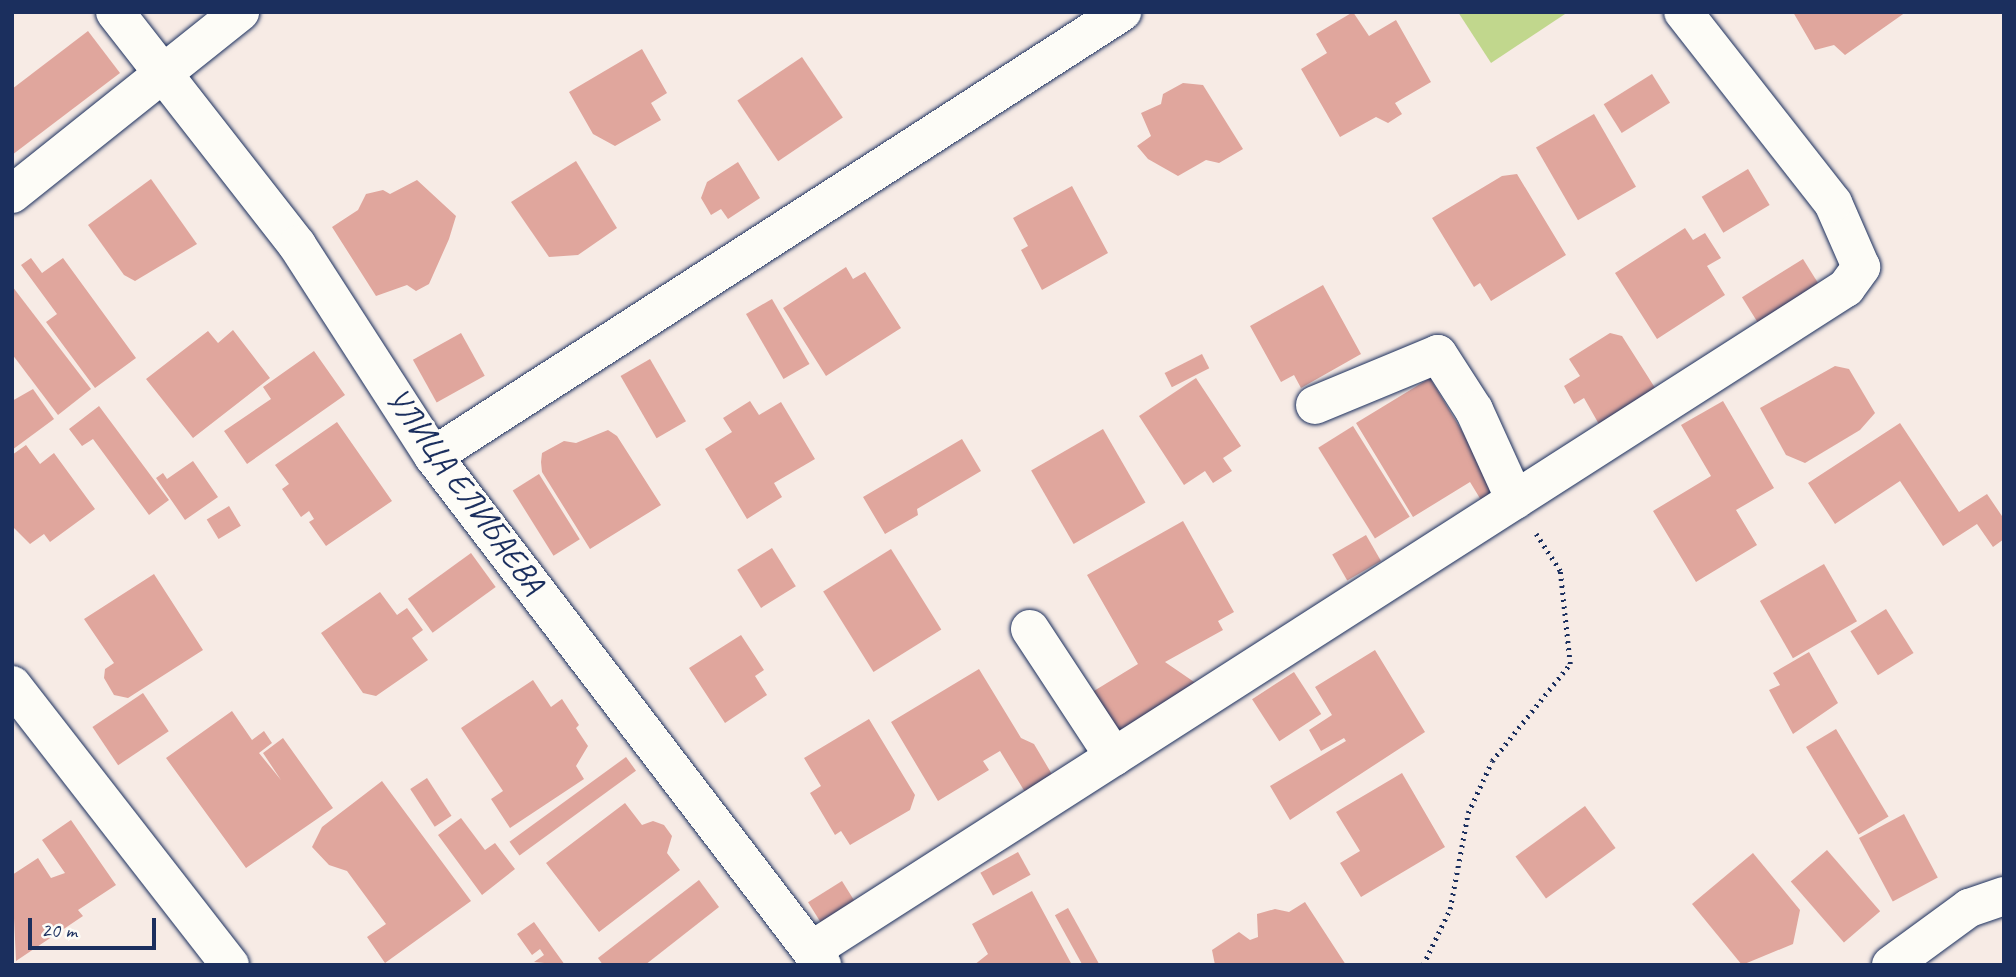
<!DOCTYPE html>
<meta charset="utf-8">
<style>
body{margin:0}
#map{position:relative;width:2016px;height:977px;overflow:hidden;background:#f7ebe5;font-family:Caveat,sans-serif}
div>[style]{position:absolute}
.green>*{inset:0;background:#c1d78d}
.building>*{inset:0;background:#e0a69d;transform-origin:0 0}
.path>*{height:4.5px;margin-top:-2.25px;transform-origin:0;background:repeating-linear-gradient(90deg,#1b2f5e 0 2px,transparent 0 7px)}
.roads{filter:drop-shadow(0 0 2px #1b2f5e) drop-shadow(0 0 2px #1b2f5e)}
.minor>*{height:38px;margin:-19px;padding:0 19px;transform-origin:19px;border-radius:19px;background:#fdfcf7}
span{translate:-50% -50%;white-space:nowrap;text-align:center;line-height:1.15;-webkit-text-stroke:6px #fdfcf7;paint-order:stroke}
.street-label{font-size:33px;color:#1b2f5e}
.frame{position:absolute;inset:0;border:14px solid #1b2f5e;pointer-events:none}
.scale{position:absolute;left:28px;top:918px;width:128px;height:32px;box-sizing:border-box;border:4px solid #1b2f5e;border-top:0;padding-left:9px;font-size:21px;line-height:24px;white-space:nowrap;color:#1b2f5e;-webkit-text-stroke:5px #fdfcf7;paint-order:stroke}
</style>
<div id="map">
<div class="green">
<i style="clip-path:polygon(1458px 12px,1568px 12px,1491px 63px)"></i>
</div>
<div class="building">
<i style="clip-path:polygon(1353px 12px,1369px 36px,1396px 20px,1431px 82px,1395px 103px,1402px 114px,1388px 123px,1376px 117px,1340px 137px,1301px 69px,1327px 53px,1316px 34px)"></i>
<i style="clip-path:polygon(1793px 12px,1906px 12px,1845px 55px,1834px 45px,1815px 50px)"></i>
<i style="clip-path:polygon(88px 31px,120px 73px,12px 155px,12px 89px)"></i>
<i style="clip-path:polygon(642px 49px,667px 93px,651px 103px,661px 120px,615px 146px,593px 134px,569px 92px)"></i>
<i style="left:802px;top:57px;width:73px;height:78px;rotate:56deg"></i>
<i style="left:1652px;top:74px;width:34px;height:57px;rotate:58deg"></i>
<i style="clip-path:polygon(1183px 83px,1203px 85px,1243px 149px,1219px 163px,1206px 160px,1178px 176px,1148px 159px,1137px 146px,1151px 136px,1141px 113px,1161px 104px,1163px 94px)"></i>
<i style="left:1594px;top:114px;width:84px;height:67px;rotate:60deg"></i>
<i style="clip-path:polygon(576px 161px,617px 228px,578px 255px,549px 257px,511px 202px)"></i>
<i style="clip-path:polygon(738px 162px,760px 198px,728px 219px,721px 209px,711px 215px,701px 198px,707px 182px)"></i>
<i style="left:1748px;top:169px;width:42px;height:54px;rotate:59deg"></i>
<i style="clip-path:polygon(1517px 174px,1566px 255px,1491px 301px,1480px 283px,1474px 287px,1432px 218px,1502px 176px)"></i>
<i style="clip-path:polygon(151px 179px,197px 244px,135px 281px,124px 275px,88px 225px)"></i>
<i style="clip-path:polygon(417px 180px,456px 216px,449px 239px,429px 284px,416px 291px,407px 285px,376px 296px,332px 227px,358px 210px,366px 194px,383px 190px,390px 194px)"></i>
<i style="clip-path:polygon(1072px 186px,1108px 253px,1042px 290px,1021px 250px,1028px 246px,1013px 218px)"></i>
<i style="clip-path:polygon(1685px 228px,1693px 240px,1705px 233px,1721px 258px,1707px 266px,1725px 295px,1657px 339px,1615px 273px)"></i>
<i style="clip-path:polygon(31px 258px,42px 273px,63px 258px,136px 358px,95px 388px,46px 322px,57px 314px,21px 265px)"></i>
<i style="left:1803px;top:259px;width:34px;height:72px;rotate:58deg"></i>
<i style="clip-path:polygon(846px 267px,853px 279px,865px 272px,901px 328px,826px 376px,783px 308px)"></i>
<i style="clip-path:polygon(1323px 285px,1361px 354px,1301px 388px,1294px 375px,1281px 382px,1250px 326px)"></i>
<i style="clip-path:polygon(12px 286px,91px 389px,58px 415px,12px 354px)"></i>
<i style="left:772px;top:299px;width:75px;height:30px;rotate:60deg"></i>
<i style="clip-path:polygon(233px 330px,270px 378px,193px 438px,146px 379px,208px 331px,218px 343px)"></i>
<i style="left:461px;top:333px;width:49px;height:55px;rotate:61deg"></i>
<i style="clip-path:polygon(1610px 333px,1622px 336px,1657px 391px,1600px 426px,1584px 398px,1574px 404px,1564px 386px,1580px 376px,1569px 359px)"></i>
<i style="clip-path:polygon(314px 351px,345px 395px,247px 464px,224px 431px,271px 399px,263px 387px)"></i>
<i style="left:1202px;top:354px;width:16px;height:42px;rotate:63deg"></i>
<i style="left:650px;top:359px;width:72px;height:34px;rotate:60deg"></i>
<i style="clip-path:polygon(1835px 366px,1849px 369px,1875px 413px,1860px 430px,1805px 463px,1786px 455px,1760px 408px)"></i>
<i style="clip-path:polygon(1196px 378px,1241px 446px,1223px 458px,1232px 471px,1213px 483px,1205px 471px,1184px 485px,1139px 416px)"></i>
<i style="clip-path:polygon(1430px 378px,1497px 489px,1481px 500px,1470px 482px,1413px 517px,1356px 423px)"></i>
<i style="clip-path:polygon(33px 389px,54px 419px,12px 450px,12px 401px)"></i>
<i style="clip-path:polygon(750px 401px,759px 415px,781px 402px,815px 459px,774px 483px,782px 497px,747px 519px,705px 449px,732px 432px,723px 418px)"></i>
<i style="clip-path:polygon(1723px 401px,1774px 488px,1736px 510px,1757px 545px,1696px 582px,1653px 511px,1711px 476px,1681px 425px)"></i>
<i style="clip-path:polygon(99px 406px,169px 500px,149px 515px,93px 439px,82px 446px,69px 429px)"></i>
<i style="clip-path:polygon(337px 422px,392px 501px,326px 546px,309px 522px,314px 519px,309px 511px,301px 517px,282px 489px,289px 484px,275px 465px)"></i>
<i style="clip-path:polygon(1900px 423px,1959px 512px,1987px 494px,2004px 519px,2004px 539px,1993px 547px,1977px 524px,1943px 546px,1900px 481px,1835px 524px,1808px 483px)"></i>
<i style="left:1353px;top:426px;width:107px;height:41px;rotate:58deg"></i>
<i style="left:1103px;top:429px;width:85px;height:83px;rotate:60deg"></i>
<i style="clip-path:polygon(608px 430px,617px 436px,661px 505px,590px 549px,542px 472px,541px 462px,542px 453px,564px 441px,576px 443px)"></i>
<i style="clip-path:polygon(962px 439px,981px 471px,917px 509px,918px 515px,885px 534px,863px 497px)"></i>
<i style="clip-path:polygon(26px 445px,40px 464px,54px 453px,95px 509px,50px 542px,44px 534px,30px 544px,12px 526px,12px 455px)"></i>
<i style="clip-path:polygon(193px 461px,218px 497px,185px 520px,156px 478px,163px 473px,167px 479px)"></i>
<i style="left:539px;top:474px;width:77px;height:31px;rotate:58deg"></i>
<i style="left:229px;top:506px;width:23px;height:26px;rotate:59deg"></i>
<i style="clip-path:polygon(1183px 521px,1234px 612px,1218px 621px,1223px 630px,1165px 662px,1200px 686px,1116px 738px,1089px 694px,1138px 664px,1087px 575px)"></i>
<i style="left:1366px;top:535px;width:30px;height:39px;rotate:60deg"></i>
<i style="left:772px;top:548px;width:45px;height:41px;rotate:58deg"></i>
<i style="left:891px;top:549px;width:95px;height:80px;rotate:58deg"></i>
<i style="left:471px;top:553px;width:42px;height:78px;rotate:54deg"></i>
<i style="left:1824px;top:564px;width:66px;height:74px;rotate:60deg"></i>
<i style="clip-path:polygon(154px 574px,203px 650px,128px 698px,114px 695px,104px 678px,105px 669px,114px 663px,84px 619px)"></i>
<i style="clip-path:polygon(380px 592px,397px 615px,407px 608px,423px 630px,412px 638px,428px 660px,376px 696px,363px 693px,321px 633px)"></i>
<i style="left:1886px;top:609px;width:52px;height:42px;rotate:58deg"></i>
<i style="clip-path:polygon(741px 635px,764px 670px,755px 676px,767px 695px,725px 723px,689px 668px)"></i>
<i style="clip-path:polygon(1375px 650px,1425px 732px,1290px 820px,1270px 786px,1346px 741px,1344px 738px,1321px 751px,1309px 730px,1332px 715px,1315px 687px)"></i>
<i style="clip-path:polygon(1809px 652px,1838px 703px,1793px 734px,1769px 690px,1780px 685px,1773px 673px)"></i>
<i style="clip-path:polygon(979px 669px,1021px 738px,1034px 744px,1053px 776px,1025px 792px,1000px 751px,983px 761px,989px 770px,938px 801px,891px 722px)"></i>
<i style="left:1294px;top:672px;width:50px;height:50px;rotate:57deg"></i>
<i style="clip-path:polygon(533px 680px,551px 707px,562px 699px,579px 725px,576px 728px,588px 746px,576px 766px,584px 779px,510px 828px,491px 799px,503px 791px,461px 728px)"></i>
<i style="left:143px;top:693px;width:46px;height:61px;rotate:56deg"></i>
<i style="clip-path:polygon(232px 711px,252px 740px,264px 731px,272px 743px,259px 753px,281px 780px,263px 753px,283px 738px,333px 808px,246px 868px,166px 758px)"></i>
<i style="clip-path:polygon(869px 719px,915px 795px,910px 810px,850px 845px,841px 831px,835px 835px,810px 793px,821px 786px,804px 758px)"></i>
<i style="left:1836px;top:729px;width:102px;height:35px;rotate:59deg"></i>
<i style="left:626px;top:757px;width:17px;height:144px;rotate:54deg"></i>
<i style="clip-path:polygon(1402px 773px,1445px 847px,1361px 897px,1340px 863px,1360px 851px,1336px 812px)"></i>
<i style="left:427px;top:778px;width:45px;height:20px;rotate:57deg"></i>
<i style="clip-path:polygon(382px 781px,471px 901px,385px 963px,367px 937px,386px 924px,347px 871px,329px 865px,312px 847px,322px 827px)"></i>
<i style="clip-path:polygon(625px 803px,642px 825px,653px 821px,664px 825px,672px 836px,667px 853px,680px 870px,599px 932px,546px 863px)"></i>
<i style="left:1585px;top:806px;width:52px;height:86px;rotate:54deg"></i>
<i style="left:1904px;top:814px;width:72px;height:51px;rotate:62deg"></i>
<i style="clip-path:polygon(461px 818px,485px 850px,495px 843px,515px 869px,482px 895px,438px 835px)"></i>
<i style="clip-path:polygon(71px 820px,116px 885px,78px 910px,83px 916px,16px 961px,12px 875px,38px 858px,51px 878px,65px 873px,42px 840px)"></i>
<i style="left:1827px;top:850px;width:81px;height:48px;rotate:49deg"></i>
<i style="left:1018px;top:852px;width:26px;height:43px;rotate:61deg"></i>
<i style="clip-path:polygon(1753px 853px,1800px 910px,1793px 944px,1742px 965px,1692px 904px)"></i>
<i style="clip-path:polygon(699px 880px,719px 907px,645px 965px,603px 965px,598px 958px)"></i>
<i style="left:842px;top:881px;width:26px;height:40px;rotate:58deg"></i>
<i style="clip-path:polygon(1032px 891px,1072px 965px,974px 965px,988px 954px,972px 924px)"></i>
<i style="clip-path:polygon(1305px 902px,1346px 965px,1215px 965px,1212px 950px,1239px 932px,1250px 940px,1258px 937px,1257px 914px,1275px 909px,1289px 912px)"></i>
<i style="left:1068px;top:908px;width:65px;height:15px;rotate:61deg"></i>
<i style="clip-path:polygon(534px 922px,565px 965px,534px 962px,544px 955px,540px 949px,532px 955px,517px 934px)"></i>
</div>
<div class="path">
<i style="left:1423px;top:965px;width:62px;rotate:-64.3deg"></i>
<i style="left:1450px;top:909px;width:98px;rotate:-79.4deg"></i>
<i style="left:1468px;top:813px;width:57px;rotate:-65.2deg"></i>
<i style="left:1492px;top:761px;width:124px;rotate:-51.2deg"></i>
<i style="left:1570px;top:664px;width:94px;rotate:-96.1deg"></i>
<i style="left:1560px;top:571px;width:44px;rotate:-123deg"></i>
</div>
<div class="roads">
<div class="minor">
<i style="left:115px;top:12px;width:296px;rotate:52deg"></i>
<i style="left:297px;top:245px;width:251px;rotate:57.2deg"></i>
<i style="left:433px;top:456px;width:641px;rotate:52.61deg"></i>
<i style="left:12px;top:194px;width:292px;rotate:-38.6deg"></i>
<i style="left:1315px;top:405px;width:133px;rotate:-22.5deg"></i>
<i style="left:1438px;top:354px;width:67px;rotate:57.3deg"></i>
<i style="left:1474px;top:410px;width:99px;rotate:65.5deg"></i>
<i style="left:433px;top:456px;width:820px;rotate:-32.8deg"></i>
<i style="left:1030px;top:629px;width:153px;rotate:56.7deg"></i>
<i style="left:12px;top:685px;width:355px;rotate:52.1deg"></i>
<i style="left:812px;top:950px;width:1228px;rotate:-32.63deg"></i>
<i style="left:1846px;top:288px;width:26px;rotate:-54deg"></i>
<i style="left:1861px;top:267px;width:70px;rotate:-113.6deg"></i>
<i style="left:1833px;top:203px;width:243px;rotate:-128.1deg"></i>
<i style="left:1891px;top:965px;width:97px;rotate:-36.2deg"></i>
<i style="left:1969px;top:908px;width:37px;rotate:-19deg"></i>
</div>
</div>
<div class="street-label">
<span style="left:465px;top:491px;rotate:54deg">УЛИЦА ЕЛИБАЕВА</span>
</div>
<div class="frame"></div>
<div class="scale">20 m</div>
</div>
